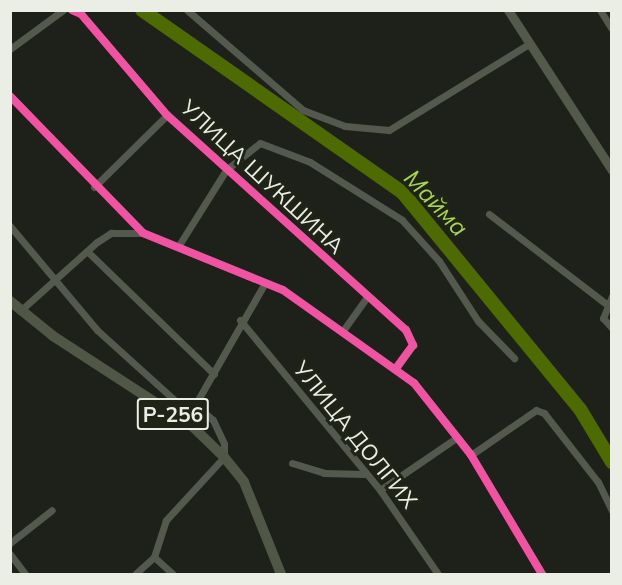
<!DOCTYPE html>
<meta charset="utf-8">
<style>
body{margin:0}
#map{position:relative;width:622px;height:585px;overflow:hidden;background:#1e211a;font-family:Mulish,sans-serif}
div>[style]{position:absolute}
.river>*{height:14px;margin:-7px;padding:0 7px;transform-origin:7px;border-radius:7px;background:#4e6a03}
.street>*{height:7px;margin:-3.5px;padding:0 3.5px;transform-origin:3.5px;border-radius:3.5px;background:#54594e}
.secondary>*{height:9px;margin:-4.5px;padding:0 4.5px;transform-origin:4.5px;border-radius:4.5px;background:#53594b}
.primary>*{height:10px;margin:-5px;padding:0 5px;transform-origin:5px;border-radius:5px;background:#515746}
.cycleway>*{height:8px;margin:-4px;padding:0 4px;transform-origin:4px;border-radius:4px;background:#f153a3}
span{translate:-50% -50%;white-space:nowrap;text-align:center;line-height:1.15;-webkit-text-stroke:6px #1f2417;paint-order:stroke}
.shield-label span{padding:2px 4px;background:#1f2417;border:2px solid;border-radius:4px;-webkit-text-stroke-width:0}
.shield-label{font-size:21px;color:#eaeee5;font-weight:700}
.street-label{font-size:22px;color:#eaeee5}
.water-label{font-size:24px;color:#a9d458;font-style:italic}
.frame{position:absolute;inset:0;border:12px solid #eaeee5;pointer-events:none}
</style>
<div id="map">
<div class="river">
<i style="left:142px;top:10px;width:319px;rotate:35deg"></i>
<i style="left:403px;top:193px;width:279px;rotate:50.7deg"></i>
<i style="left:580px;top:409px;width:62px;rotate:58.9deg"></i>
</div>
<div class="street">
<i style="left:72px;top:10px;width:10px;rotate:24deg"></i>
<i style="left:81px;top:14px;width:133px;rotate:49.6deg"></i>
<i style="left:167px;top:115px;width:321px;rotate:42deg"></i>
<i style="left:406px;top:330px;width:17px;rotate:65deg"></i>
<i style="left:413px;top:345px;width:29px;rotate:126deg"></i>
<i style="left:187px;top:10px;width:153px;rotate:40.8deg"></i>
<i style="left:303px;top:110px;width:45px;rotate:20.9deg"></i>
<i style="left:345px;top:126px;width:44px;rotate:5.2deg"></i>
<i style="left:389px;top:130px;width:164px;rotate:-31.6deg"></i>
<i style="left:600px;top:10px;width:22px;rotate:58deg"></i>
<i style="left:10px;top:49px;width:66px;rotate:-36.3deg"></i>
<i style="left:10px;top:96px;width:191px;rotate:45.8deg"></i>
<i style="left:143px;top:233px;width:151px;rotate:22.2deg"></i>
<i style="left:283px;top:290px;width:161px;rotate:35.4deg"></i>
<i style="left:414px;top:383px;width:92px;rotate:51.6deg"></i>
<i style="left:471px;top:455px;width:139px;rotate:59.2deg"></i>
<i style="left:94px;top:187px;width:103px;rotate:-44.6deg"></i>
<i style="left:489px;top:214px;width:146px;rotate:37.5deg"></i>
<i style="left:10px;top:226px;width:136px;rotate:50.1deg"></i>
<i style="left:97px;top:330px;width:110px;rotate:42.1deg"></i>
<i style="left:179px;top:404px;width:16px;rotate:4deg"></i>
<i style="left:195px;top:405px;width:23px;rotate:40deg"></i>
<i style="left:213px;top:420px;width:26px;rotate:65deg"></i>
<i style="left:224px;top:444px;width:13px;rotate:90deg"></i>
<i style="left:224px;top:457px;width:86px;rotate:132.6deg"></i>
<i style="left:166px;top:520px;width:39px;rotate:108deg"></i>
<i style="left:154px;top:557px;width:25px;rotate:138deg"></i>
<i style="left:179px;top:245px;width:89px;rotate:-57.9deg"></i>
<i style="left:226px;top:170px;width:43px;rotate:-38.5deg"></i>
<i style="left:260px;top:143px;width:53px;rotate:20.8deg"></i>
<i style="left:310px;top:162px;width:109px;rotate:32.2deg"></i>
<i style="left:402px;top:220px;width:55px;rotate:47.9deg"></i>
<i style="left:439px;top:261px;width:72px;rotate:57deg"></i>
<i style="left:478px;top:321px;width:52px;rotate:45.8deg"></i>
<i style="left:89px;top:253px;width:174px;rotate:44.1deg"></i>
<i style="left:612px;top:296px;width:24px;rotate:112deg"></i>
<i style="left:603px;top:318px;width:13px;rotate:48deg"></i>
<i style="left:20px;top:311px;width:103px;rotate:-41.9deg"></i>
<i style="left:97px;top:242px;width:17px;rotate:-33deg"></i>
<i style="left:111px;top:233px;width:32px"></i>
<i style="left:240px;top:320px;width:220px;rotate:50.5deg"></i>
<i style="left:380px;top:490px;width:102px;rotate:55.4deg"></i>
<i style="left:342px;top:332px;width:43px;rotate:-54.5deg"></i>
<i style="left:193px;top:427px;width:22px;rotate:-85deg"></i>
<i style="left:195px;top:405px;width:141px;rotate:-60.2deg"></i>
<i style="left:471px;top:455px;width:79px;rotate:-34.7deg"></i>
<i style="left:536px;top:410px;width:9px;rotate:21deg"></i>
<i style="left:544px;top:413px;width:88px;rotate:52deg"></i>
<i style="left:598px;top:482px;width:32px;rotate:64deg"></i>
<i style="left:292px;top:463px;width:34px;rotate:17deg"></i>
<i style="left:324px;top:473px;width:40px;rotate:1.4deg"></i>
<i style="left:380px;top:490px;width:92px;rotate:-34.4deg"></i>
<i style="left:10px;top:543px;width:53px;rotate:-38.2deg"></i>
<i style="left:10px;top:554px;width:25px;rotate:53deg"></i>
<i style="left:154px;top:557px;width:25px;rotate:42deg"></i>
</div>
<div class="secondary">
<i style="left:508px;top:10px;width:191px;rotate:57deg"></i>
</div>
<div class="primary">
<i style="left:10px;top:301px;width:55px;rotate:39.1deg"></i>
<i style="left:53px;top:336px;width:167px;rotate:33deg"></i>
<i style="left:193px;top:427px;width:43px;rotate:44.1deg"></i>
<i style="left:224px;top:457px;width:32px;rotate:51deg"></i>
<i style="left:244px;top:482px;width:99px;rotate:68.1deg"></i>
</div>
<div class="cycleway">
<i style="left:72px;top:10px;width:10px;rotate:24deg"></i>
<i style="left:81px;top:14px;width:133px;rotate:49.6deg"></i>
<i style="left:167px;top:115px;width:321px;rotate:42deg"></i>
<i style="left:406px;top:330px;width:17px;rotate:65deg"></i>
<i style="left:413px;top:345px;width:29px;rotate:126deg"></i>
<i style="left:10px;top:96px;width:191px;rotate:45.8deg"></i>
<i style="left:143px;top:233px;width:151px;rotate:22.2deg"></i>
<i style="left:283px;top:290px;width:161px;rotate:35.4deg"></i>
<i style="left:414px;top:383px;width:92px;rotate:51.6deg"></i>
<i style="left:471px;top:455px;width:139px;rotate:59.2deg"></i>
</div>
<div class="shield-label">
<span style="left:173px;top:414px">Р-256</span>
</div>
<div class="street-label">
<span style="left:262px;top:177px;rotate:43deg">УЛИЦА ШУКШИНА</span>
<span style="left:355px;top:435px;rotate:51deg">УЛИЦА ДОЛГИХ</span>
</div>
<div class="water-label">
<span style="left:436px;top:203px;rotate:47deg">Майма</span>
</div>
<div class="frame"></div>
</div>
